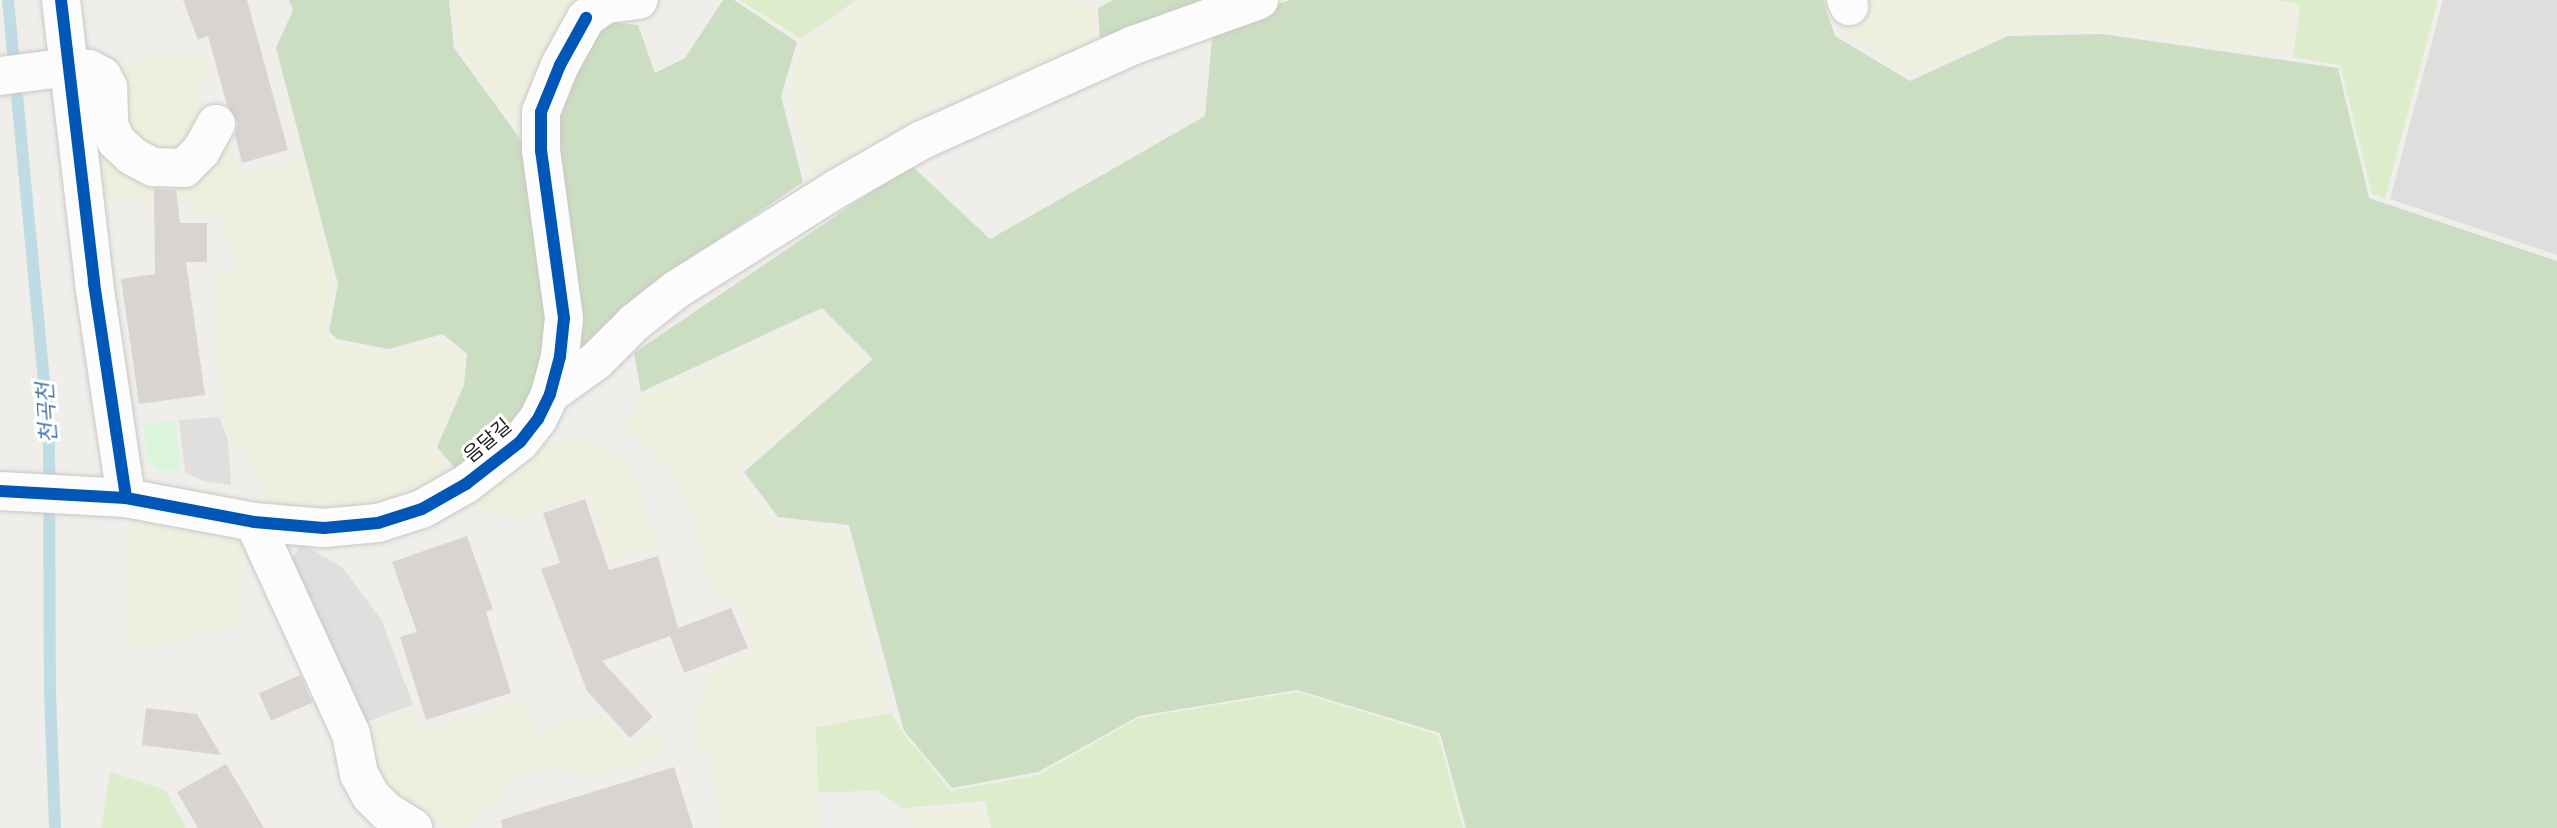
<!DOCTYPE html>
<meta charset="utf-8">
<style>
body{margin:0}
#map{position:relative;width:2557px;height:828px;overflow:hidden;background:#f0eeeb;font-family:Mulish,"Noto Sans KR",sans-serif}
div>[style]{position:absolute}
.religious>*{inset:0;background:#dededc}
.farmland>*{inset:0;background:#efefdf}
.grass>*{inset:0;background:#ddeccb}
.forest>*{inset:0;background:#cbdec1}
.park>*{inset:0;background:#daf5da}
.parking>*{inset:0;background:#e0dfde}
.stream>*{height:12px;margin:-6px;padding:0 6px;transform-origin:6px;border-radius:6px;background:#bfdbe3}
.building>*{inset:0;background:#d7d4d2;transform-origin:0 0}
.roads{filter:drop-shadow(0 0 2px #c9c8c7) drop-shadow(0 0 2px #c9c8c7)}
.minor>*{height:38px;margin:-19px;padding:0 19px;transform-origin:19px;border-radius:19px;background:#fdfcfc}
.cycleway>*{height:12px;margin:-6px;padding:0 6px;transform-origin:6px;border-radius:6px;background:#0057b8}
span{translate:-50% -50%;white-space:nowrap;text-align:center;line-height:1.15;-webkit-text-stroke:6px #fff;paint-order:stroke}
.street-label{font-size:20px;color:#222}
.water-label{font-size:22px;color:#4a7aab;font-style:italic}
</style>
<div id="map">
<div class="religious">
<i style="clip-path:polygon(2443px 0,2557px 0,2557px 255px,2390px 199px)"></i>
</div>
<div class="farmland">
<i style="clip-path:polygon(453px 0,571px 0,574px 17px,532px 147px,458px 46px)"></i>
<i style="clip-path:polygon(862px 0,1072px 0,1094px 8px,1096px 43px,943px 103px,811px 177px,788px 95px,802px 43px)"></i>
<i style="clip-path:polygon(1865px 0,2260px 0,2297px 8px,2290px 55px,2102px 31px,2006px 33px,1910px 75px,1842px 30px)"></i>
<i style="clip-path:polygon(160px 54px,204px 56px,208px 73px,196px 111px,202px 125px,174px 159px,128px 132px,118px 71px)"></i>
<i style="clip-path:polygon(227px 131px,238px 170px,257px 172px,303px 160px,334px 285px,326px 333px,336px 343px,389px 353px,444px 340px,464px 356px,461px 384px,433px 448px,454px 477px,420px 498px,318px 513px,266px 502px,248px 459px,225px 429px,210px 275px,236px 273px,232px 239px,212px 215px,195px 215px,192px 203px,103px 204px,100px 155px,104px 144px,153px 178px)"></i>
<i style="clip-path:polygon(821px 314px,867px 360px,737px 472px,776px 524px,845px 530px,891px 711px,814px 725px,820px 828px,720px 828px,713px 769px,692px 733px,708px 674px,755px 652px,740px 604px,716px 600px,683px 490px,657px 456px,624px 430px,639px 399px)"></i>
<i style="clip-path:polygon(575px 437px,607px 447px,622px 458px,633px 475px,657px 546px,610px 560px,588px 495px,521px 518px,507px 517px,476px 506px,471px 493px,543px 444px)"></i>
<i style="clip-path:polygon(129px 523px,243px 533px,240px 625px,125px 654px)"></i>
<i style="clip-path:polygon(521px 700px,541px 730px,598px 713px,629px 744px,656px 728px,668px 738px,649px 761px,582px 779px,554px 763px,506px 784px,500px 801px,468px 828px,443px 828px,405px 807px,383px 776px,367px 726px,414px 710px,422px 730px)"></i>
<i style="clip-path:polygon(983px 807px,987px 828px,912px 828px,903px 810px)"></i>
</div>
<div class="grass">
<i style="clip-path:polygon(740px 0,856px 0,801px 39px)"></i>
<i style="clip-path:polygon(2277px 0,2438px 0,2385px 198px,2372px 194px,2340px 65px,2293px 57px,2300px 5px)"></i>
<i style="clip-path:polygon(1297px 692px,1438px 735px,1463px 828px,991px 828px,985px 801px,903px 808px,877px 791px,818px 792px,816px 727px,892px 713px,902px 732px,951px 791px,1038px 775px,1139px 718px)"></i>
<i style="clip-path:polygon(110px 772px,165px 790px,186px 828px,101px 828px)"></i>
</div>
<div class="forest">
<i style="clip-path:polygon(289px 0,449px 0,454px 48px,531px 154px,554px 319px,529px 415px,459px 474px,437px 447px,464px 385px,467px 354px,443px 334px,389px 349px,337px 339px,329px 331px,338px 284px,276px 48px,293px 10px)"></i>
<i style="clip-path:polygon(723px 0,734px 0,797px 42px,781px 96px,803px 182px,669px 273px,585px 352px,570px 353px,554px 111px,598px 33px,612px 22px,638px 25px,655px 73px,685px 58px)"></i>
<i style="clip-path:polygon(1113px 0,1228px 0,1100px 41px,1098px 8px)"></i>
<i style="clip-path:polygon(1290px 0,1823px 0,1835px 36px,1910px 81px,2008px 36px,2102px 34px,2338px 68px,2369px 198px,2557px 261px,2557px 828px,1466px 828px,1440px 733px,1297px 690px,1139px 716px,1038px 772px,952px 788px,904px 731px,849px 525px,778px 517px,744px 472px,873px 359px,822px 308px,641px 392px,634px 353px,911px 165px,990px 239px,1205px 116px,1213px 28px)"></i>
</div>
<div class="park">
<i style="clip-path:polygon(175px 421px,180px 469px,159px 471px,147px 458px,143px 424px)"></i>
</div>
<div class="parking">
<i style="clip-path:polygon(219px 417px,228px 440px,231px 485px,203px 481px,185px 472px,179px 420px)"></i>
<i style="clip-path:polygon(302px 544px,342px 567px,382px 621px,413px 705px,366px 722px,288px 564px)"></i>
</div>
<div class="stream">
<i style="left:8px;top:0;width:433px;rotate:84.6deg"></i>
<i style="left:49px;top:431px;width:262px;rotate:89.8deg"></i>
<i style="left:50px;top:693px;width:135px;rotate:87.9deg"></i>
</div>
<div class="building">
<i style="clip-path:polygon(183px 0,247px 0,288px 150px,242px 163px,235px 135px,238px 123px,227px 105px,208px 36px,198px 40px)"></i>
<i style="clip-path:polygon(154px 189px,176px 190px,180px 223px,207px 223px,207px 262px,186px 262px,205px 395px,139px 404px,121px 279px,155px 274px)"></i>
<i style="clip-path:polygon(585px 499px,609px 570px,658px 556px,678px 628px,731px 608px,748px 648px,684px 673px,670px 636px,602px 661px,653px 717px,630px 738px,587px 691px,541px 569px,560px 563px,543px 513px)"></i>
<i style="clip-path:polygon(467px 536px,493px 609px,486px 612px,511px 693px,426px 720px,400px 637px,417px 632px,392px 562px)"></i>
<i style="left:300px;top:675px;width:30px;height:45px;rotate:66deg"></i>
<i style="clip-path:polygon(146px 708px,197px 714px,221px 755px,142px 745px)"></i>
<i style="clip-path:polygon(226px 764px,264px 828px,198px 828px,177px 792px)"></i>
<i style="clip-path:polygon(674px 767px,693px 828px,502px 828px,501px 820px)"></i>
</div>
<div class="roads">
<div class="minor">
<i style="left:61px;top:0;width:285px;rotate:83.3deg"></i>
<i style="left:94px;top:283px;width:217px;rotate:81.5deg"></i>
<i style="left:1846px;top:0;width:7px;rotate:63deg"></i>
<i style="left:0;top:76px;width:70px;rotate:-7.4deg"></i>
<i style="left:69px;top:67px;width:20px;rotate:6deg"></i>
<i style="left:89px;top:69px;width:15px;rotate:28deg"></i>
<i style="left:102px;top:76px;width:13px;rotate:61deg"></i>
<i style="left:108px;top:87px;width:38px;rotate:88deg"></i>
<i style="left:109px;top:125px;width:17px;rotate:66deg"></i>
<i style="left:116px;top:141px;width:22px;rotate:43deg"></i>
<i style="left:132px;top:156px;width:24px;rotate:28deg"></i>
<i style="left:153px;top:167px;width:31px;rotate:2deg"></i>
<i style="left:184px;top:168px;width:24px;rotate:-45deg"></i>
<i style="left:201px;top:151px;width:31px;rotate:-61deg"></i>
<i style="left:550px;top:394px;width:57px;rotate:-35.7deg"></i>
<i style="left:596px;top:361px;width:55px;rotate:-45deg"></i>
<i style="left:635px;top:322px;width:53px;rotate:-38.2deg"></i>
<i style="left:677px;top:289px;width:190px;rotate:-32.1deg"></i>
<i style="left:838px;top:188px;width:95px;rotate:-29.8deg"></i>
<i style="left:920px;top:141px;width:235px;rotate:-24.2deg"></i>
<i style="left:1134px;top:45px;width:133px;rotate:-19.8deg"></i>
<i style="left:0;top:491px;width:126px;rotate:3.2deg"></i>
<i style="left:126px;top:498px;width:130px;rotate:10.6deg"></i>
<i style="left:254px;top:522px;width:70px;rotate:4.9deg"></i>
<i style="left:324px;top:528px;width:54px;rotate:-5.3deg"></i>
<i style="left:378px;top:523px;width:46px;rotate:-17.7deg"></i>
<i style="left:422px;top:509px;width:51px;rotate:-29.6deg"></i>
<i style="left:466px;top:484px;width:68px;rotate:-37.9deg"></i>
<i style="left:520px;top:442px;width:29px;rotate:-52deg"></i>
<i style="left:538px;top:419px;width:28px;rotate:-64deg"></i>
<i style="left:550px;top:394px;width:39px;rotate:-75deg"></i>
<i style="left:560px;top:356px;width:38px;rotate:-84deg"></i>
<i style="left:564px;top:318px;width:169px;rotate:-97.8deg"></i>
<i style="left:541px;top:151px;width:39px;rotate:-90deg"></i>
<i style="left:541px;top:112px;width:51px;rotate:-68deg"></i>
<i style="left:560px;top:65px;width:54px;rotate:-61deg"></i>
<i style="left:586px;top:18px;width:24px;rotate:-35deg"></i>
<i style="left:606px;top:4px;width:33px;rotate:-7deg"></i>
<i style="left:254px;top:522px;width:233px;rotate:65.4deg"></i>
<i style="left:351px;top:734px;width:41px;rotate:78.7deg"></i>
<i style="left:359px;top:774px;width:24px;rotate:62deg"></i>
<i style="left:370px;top:795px;width:23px;rotate:45deg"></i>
<i style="left:386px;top:811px;width:32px;rotate:32deg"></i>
</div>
</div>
<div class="cycleway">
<i style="left:61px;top:0;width:285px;rotate:83.3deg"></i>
<i style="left:94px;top:283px;width:217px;rotate:81.5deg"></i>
<i style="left:0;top:491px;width:126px;rotate:3.2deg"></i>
<i style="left:126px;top:498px;width:130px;rotate:10.6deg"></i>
<i style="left:254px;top:522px;width:70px;rotate:4.9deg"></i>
<i style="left:324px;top:528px;width:54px;rotate:-5.3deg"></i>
<i style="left:378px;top:523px;width:46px;rotate:-17.7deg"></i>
<i style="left:422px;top:509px;width:51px;rotate:-29.6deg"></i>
<i style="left:466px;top:484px;width:68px;rotate:-37.9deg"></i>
<i style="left:520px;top:442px;width:29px;rotate:-52deg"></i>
<i style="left:538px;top:419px;width:28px;rotate:-64deg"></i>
<i style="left:550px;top:394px;width:39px;rotate:-75deg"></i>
<i style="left:560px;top:356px;width:38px;rotate:-84deg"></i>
<i style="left:564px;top:318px;width:169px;rotate:-97.8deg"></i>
<i style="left:541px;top:151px;width:39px;rotate:-90deg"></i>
<i style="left:541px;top:112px;width:51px;rotate:-68deg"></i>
<i style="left:560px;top:65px;width:54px;rotate:-61deg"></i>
</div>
<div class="street-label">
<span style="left:487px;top:440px;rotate:-40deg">음달길</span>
</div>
<div class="water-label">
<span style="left:47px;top:413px;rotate:-94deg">천곡천</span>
</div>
</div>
